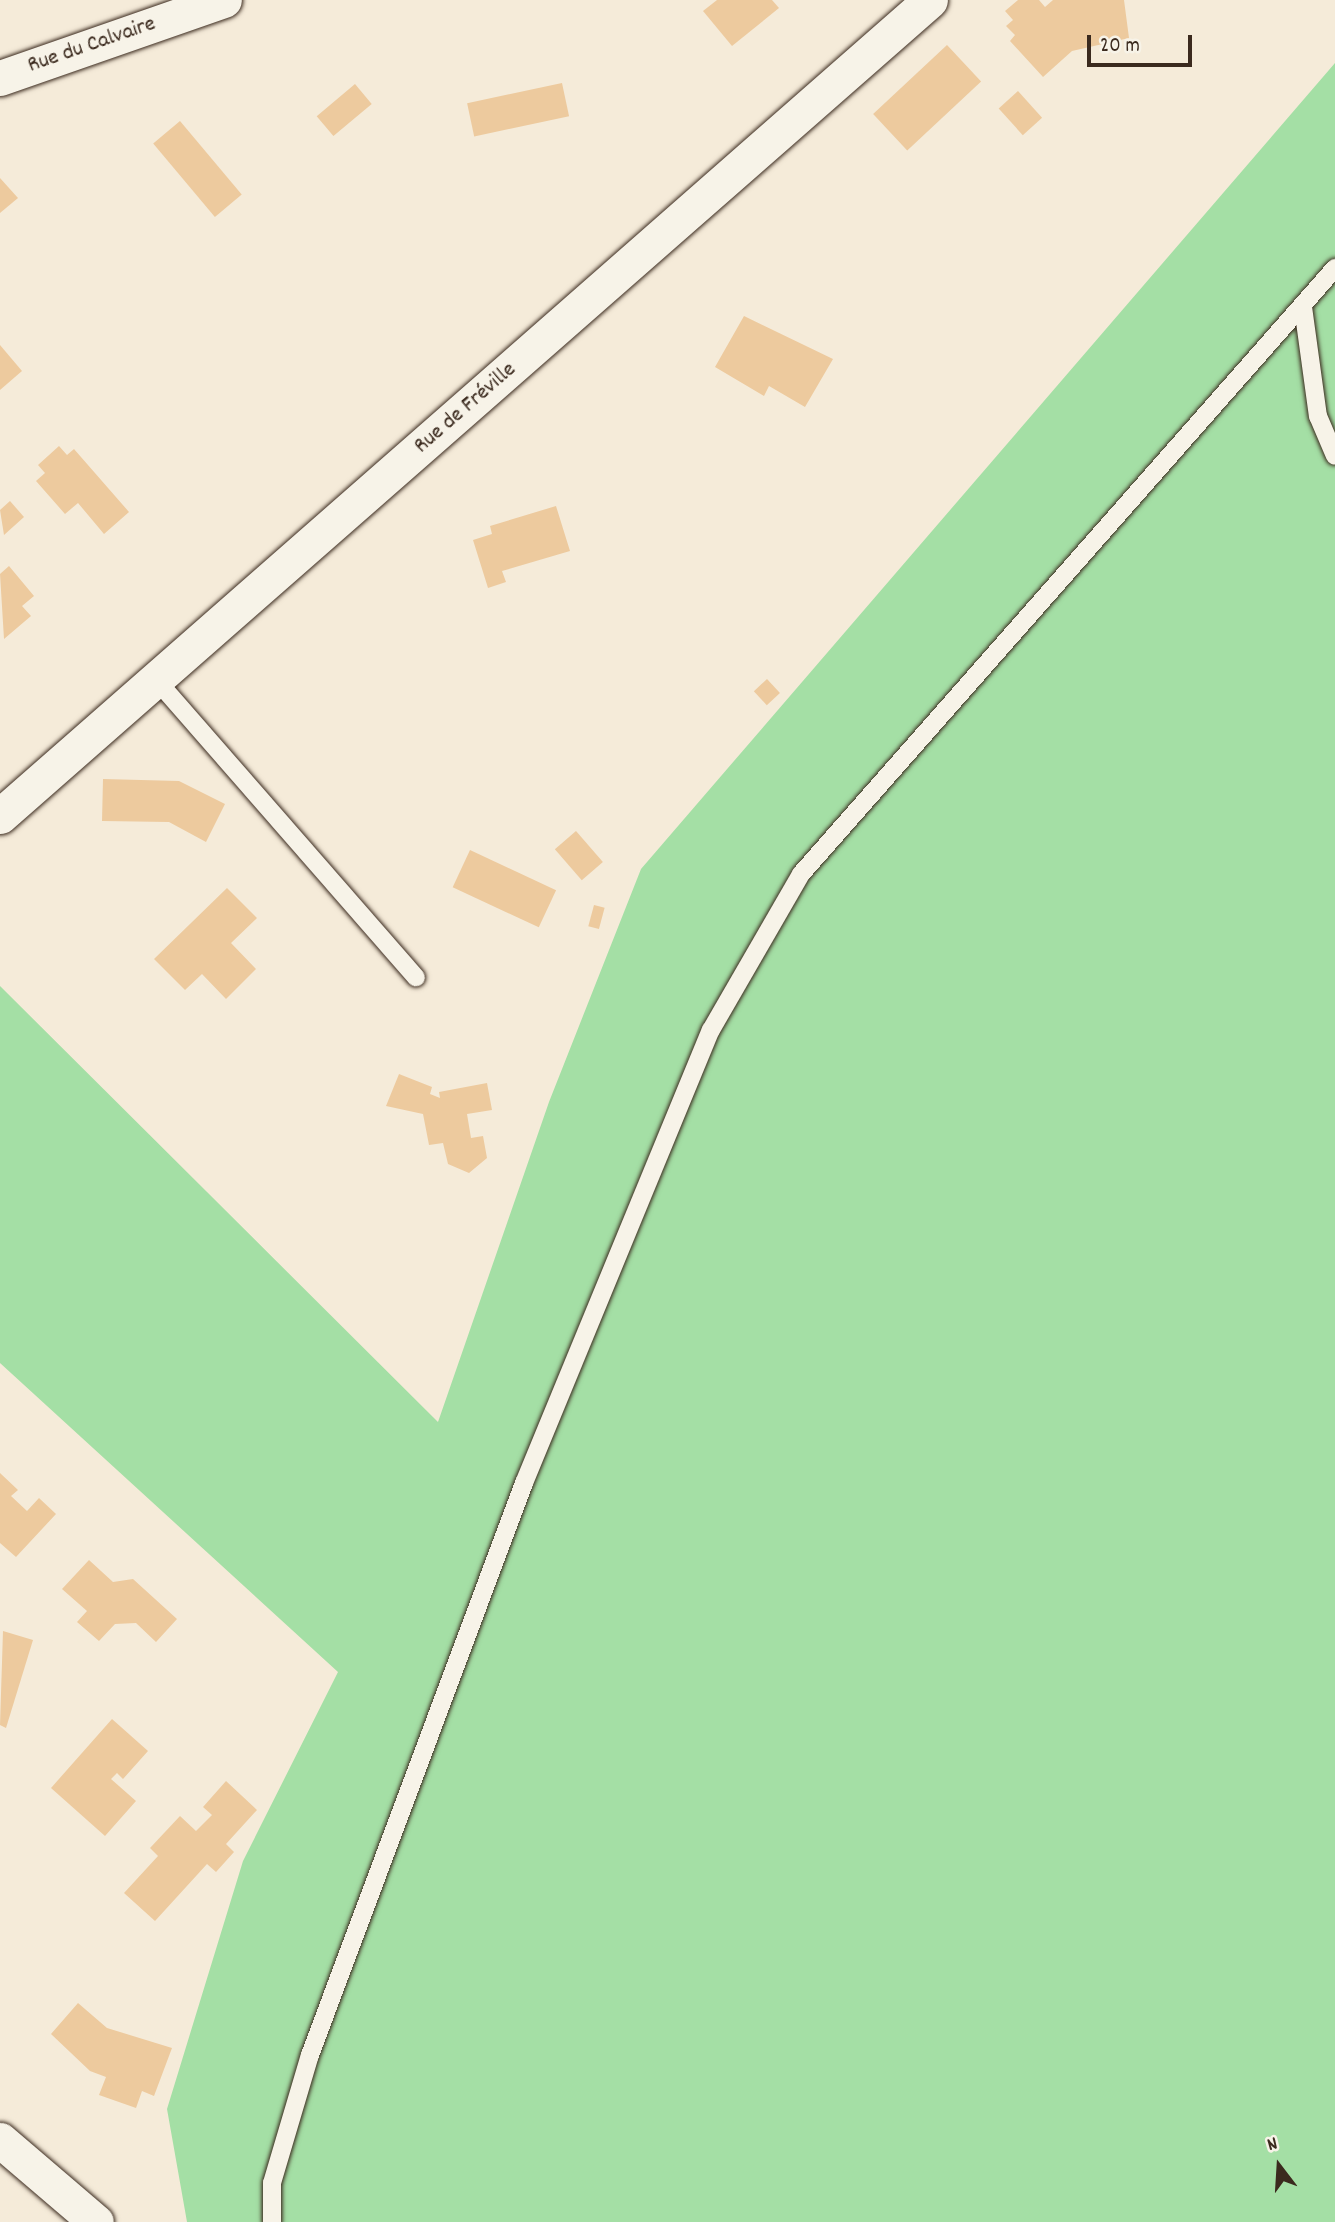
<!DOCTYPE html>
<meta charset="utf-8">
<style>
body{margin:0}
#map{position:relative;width:1335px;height:2222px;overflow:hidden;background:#f5ebd9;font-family:Dekko,sans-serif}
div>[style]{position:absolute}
.green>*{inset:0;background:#a4dfa5}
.building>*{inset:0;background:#edca9e;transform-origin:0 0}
.roads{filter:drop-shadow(0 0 2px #3b2a1e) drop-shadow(0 0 2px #3b2a1e)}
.service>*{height:18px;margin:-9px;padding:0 9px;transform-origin:9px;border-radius:9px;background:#f7f3e8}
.minor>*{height:35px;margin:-17.5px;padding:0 17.5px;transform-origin:17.5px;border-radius:17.5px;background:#f7f3e8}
span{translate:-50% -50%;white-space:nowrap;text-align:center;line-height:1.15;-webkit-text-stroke:5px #f7f3e8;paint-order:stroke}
.street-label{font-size:23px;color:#3b2a1e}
.north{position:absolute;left:1244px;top:2131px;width:70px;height:70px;-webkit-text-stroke:5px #f7f3e8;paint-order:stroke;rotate:343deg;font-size:19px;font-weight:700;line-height:28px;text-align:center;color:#3b2a1e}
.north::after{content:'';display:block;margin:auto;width:24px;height:32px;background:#3b2a1e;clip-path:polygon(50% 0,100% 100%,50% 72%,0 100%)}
.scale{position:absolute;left:1087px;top:35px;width:105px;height:32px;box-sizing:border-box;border:4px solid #3b2a1e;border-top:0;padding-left:9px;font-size:21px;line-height:24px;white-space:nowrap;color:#3b2a1e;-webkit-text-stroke:5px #f7f3e8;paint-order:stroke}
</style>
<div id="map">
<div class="green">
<i style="clip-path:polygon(1335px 63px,1335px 2222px,187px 2222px,167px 2109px,243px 1861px,338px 1672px,0 1363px,0 986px,438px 1422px,549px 1102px,641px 869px)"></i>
</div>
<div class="building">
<i style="clip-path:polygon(717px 0,772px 0,779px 8px,732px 46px,703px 11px)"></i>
<i style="clip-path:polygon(1018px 0,1039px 0,1045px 7px,1053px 0,1124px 0,1129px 38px,1072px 51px,1043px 77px,1010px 41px,1015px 35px,1006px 26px,1013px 20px,1005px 11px)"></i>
<i style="left:947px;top:45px;width:50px;height:101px;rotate:47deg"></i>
<i style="left:562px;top:83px;width:34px;height:97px;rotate:78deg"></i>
<i style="left:355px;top:84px;width:26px;height:50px;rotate:50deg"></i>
<i style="left:1018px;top:91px;width:36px;height:26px;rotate:48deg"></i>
<i style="left:180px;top:121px;width:96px;height:35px;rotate:50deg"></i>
<i style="clip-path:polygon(0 178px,18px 198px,0 213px)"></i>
<i style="clip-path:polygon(744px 316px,833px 359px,805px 407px,769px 386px,764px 396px,715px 367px)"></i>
<i style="clip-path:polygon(0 345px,22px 371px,0 390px)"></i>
<i style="clip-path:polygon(59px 446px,67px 455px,74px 449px,129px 512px,104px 534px,78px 503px,65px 514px,36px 481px,45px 473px,38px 465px)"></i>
<i style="clip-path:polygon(10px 501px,24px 517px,4px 535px,0 510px)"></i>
<i style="clip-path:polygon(556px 506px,570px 551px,502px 571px,506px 582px,488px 588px,473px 540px,492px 534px,490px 526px)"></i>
<i style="clip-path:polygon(9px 566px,34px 596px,22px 606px,31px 616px,4px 639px,0 574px)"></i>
<i style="left:767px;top:679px;width:19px;height:18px;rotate:47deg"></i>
<i style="clip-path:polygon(103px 779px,179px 781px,225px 804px,206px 842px,169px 822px,102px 821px)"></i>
<i style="left:576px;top:831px;width:41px;height:28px;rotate:49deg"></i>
<i style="left:470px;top:850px;width:95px;height:41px;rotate:25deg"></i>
<i style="clip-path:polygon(227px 888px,257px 918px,231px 943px,256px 969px,226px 999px,202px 974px,185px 990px,154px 959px)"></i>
<i style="left:594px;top:905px;width:11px;height:22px;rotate:15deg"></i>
<i style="clip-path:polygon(399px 1074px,432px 1087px,430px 1094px,440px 1098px,439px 1092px,487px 1083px,492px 1110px,467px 1114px,471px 1138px,483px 1136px,487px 1158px,469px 1173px,448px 1164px,443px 1143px,429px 1145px,423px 1114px,386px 1106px)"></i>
<i style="clip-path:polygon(0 1473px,18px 1490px,11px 1496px,27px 1511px,39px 1498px,56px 1514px,16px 1557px,0 1543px)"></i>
<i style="clip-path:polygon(89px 1560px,113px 1582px,133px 1579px,177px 1619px,156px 1642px,136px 1623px,115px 1624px,99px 1641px,77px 1622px,87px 1611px,62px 1589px)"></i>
<i style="clip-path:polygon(3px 1631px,33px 1640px,6px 1728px,0 1725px)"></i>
<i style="clip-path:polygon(112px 1719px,148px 1751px,123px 1779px,117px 1773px,111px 1779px,136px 1801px,105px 1836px,51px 1788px)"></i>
<i style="clip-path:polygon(226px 1781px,257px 1810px,226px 1844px,234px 1852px,216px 1872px,207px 1864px,155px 1921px,124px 1893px,158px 1856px,150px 1848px,180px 1816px,196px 1831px,212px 1815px,203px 1807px)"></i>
<i style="clip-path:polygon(78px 2003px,107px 2028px,172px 2048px,154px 2096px,142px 2091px,136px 2108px,99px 2095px,106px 2077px,90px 2071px,51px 2034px)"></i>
</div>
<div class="roads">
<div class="service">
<i style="left:1303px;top:307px;width:110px;rotate:82.2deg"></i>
<i style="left:1318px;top:416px;width:43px;rotate:67deg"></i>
<i style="left:153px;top:676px;width:400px;rotate:48.9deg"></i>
<i style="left:272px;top:2222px;width:39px;rotate:-90deg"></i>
<i style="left:272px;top:2183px;width:134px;rotate:-73.5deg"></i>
<i style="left:310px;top:2055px;width:611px;rotate:-69.49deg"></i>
<i style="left:524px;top:1483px;width:490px;rotate:-67.6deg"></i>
<i style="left:711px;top:1030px;width:180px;rotate:-60deg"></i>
<i style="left:801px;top:874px;width:808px;rotate:-48.61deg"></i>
</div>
<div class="minor">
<i style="left:0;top:78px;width:237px;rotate:-19.2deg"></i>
<i style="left:0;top:816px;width:1237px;rotate:-41.26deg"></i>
<i style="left:0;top:2140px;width:126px;rotate:40.5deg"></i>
</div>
</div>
<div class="street-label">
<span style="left:92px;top:46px;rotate:-19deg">Rue du Calvaire</span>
<span style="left:466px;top:409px;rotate:-41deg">Rue de Fréville</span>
</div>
<div class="north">N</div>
<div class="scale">20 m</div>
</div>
